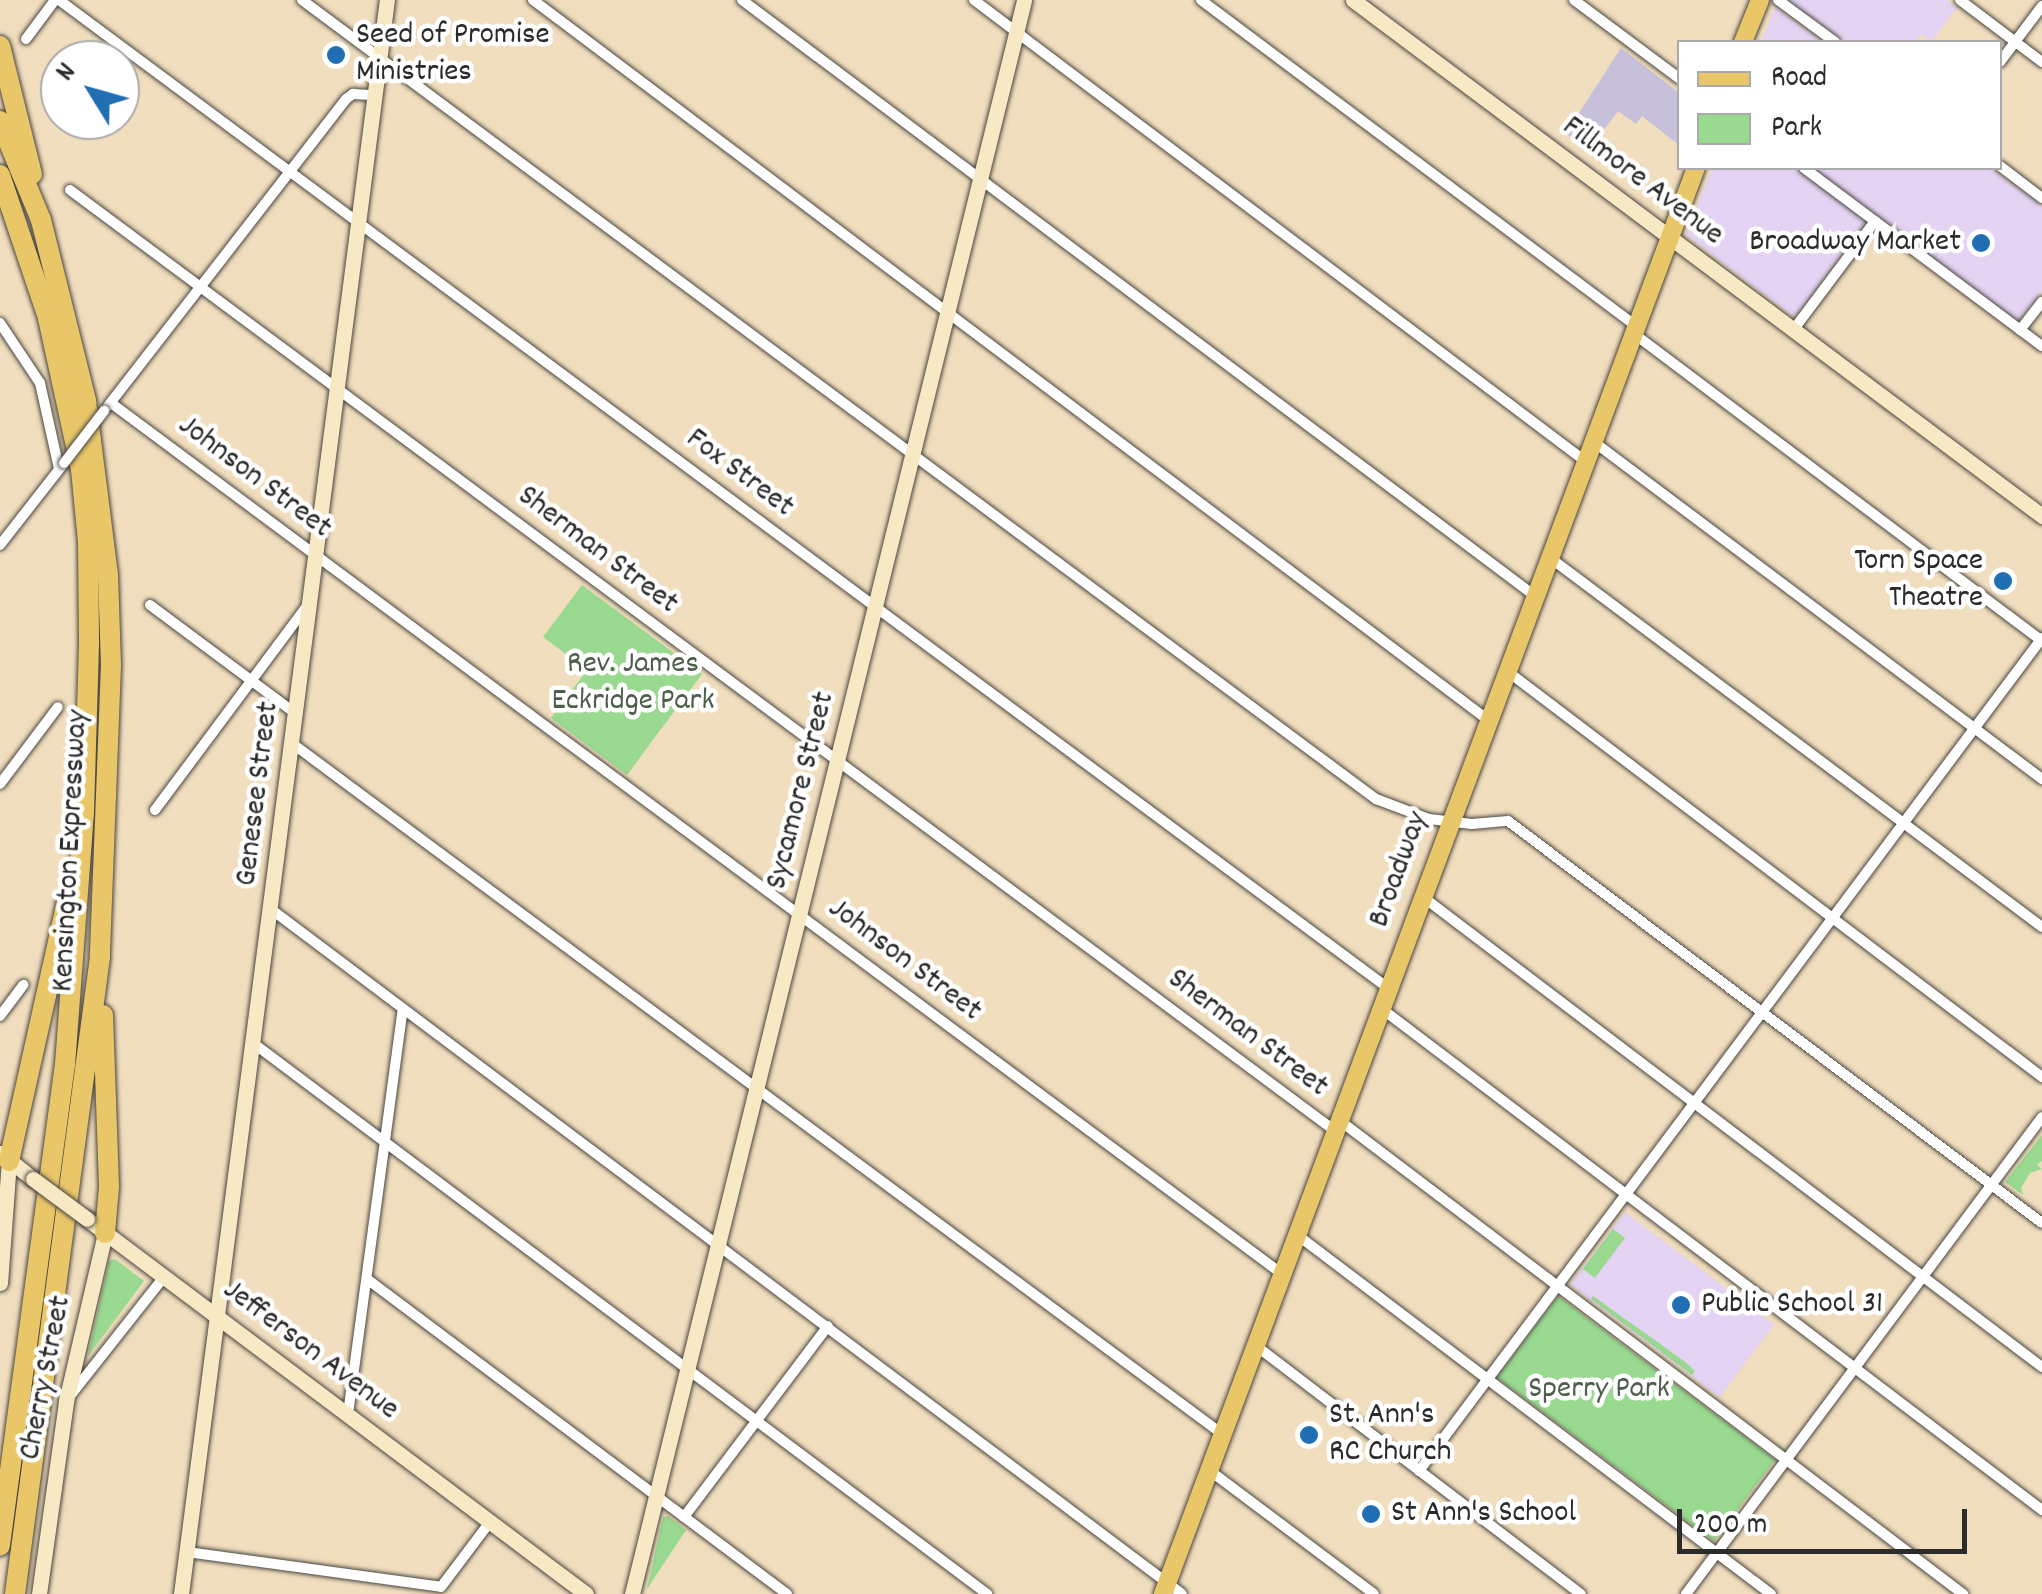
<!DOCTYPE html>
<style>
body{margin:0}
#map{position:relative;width:2042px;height:1594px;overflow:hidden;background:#f1debe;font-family:Dekko,sans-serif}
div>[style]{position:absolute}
.built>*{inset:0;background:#e4d3f2;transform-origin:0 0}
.industrial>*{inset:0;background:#c6c0da}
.green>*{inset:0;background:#99d990;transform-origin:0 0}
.roads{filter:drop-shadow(0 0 2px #494641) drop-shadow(0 0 2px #494641)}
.street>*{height:10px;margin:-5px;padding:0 5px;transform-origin:5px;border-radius:5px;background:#fff}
.secondary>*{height:15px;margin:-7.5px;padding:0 7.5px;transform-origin:7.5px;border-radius:7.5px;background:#f6e9c3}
.primary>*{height:18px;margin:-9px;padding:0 9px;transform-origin:9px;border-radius:9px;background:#e9c769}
.highway>*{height:20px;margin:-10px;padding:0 10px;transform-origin:10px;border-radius:10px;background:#e9c769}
.bridges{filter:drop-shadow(0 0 2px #494641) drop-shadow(0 0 2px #494641)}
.street-bridge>*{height:10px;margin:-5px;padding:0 5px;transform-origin:5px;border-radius:5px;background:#fff}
.secondary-bridge>*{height:15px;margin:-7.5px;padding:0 7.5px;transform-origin:7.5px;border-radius:7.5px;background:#f6e9c3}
.dots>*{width:28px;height:28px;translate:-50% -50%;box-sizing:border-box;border:5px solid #fff;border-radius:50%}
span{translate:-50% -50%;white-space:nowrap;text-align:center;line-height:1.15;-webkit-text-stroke:9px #fff;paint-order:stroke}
.poi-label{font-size:32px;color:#2b2b2b}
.left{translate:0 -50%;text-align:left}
.right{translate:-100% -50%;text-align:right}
.street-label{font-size:32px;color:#2b2b2b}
.park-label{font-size:32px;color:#4c5f49}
.legend{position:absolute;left:1677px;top:40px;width:325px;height:130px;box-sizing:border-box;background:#fff;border:2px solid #aaa;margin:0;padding:12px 18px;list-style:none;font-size:30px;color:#2b2b2b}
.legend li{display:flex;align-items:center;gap:20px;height:50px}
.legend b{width:50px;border:2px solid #aaa}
.north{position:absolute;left:40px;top:40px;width:100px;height:100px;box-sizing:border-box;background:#fff;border:2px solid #aaa;border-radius:50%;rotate:307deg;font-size:28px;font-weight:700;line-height:40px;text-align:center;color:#2b2b2b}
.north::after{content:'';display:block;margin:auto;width:35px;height:45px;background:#1f6fb2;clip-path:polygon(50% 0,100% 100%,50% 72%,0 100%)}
.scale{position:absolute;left:1677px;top:1509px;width:290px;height:45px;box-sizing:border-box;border:5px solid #2b2b2b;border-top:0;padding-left:12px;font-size:30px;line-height:35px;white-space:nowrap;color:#2b2b2b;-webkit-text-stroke:8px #fff;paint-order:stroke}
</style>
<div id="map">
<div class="built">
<i style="clip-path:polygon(1787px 0,1947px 0,1957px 8px,1931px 42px,1922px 34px,1915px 42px,1845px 42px)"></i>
<i style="clip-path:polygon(1775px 7px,1823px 42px,1761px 42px)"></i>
<i style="clip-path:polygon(1712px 168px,1991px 168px,2042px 206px,2042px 291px,2018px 322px,1872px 213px,1798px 314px,1791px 315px,1686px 235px)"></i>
<i style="left:1625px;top:1212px;width:187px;height:91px;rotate:37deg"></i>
</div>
<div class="industrial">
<i style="clip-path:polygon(1621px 48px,1679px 93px,1679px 145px,1642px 116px,1636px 124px,1618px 111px,1603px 131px,1592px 123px,1578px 142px,1566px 133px)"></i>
</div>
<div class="green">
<i style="clip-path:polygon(582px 585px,702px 674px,627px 775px,551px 718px,587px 670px,543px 637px)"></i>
<i style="clip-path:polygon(2042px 1135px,2042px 1161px,2037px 1165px,2042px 1169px,2030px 1173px,2021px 1188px,2023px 1195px,2005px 1182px)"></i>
<i style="left:1613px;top:1229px;width:15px;height:50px;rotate:37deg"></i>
<i style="clip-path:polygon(115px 1259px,144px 1281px,88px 1356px,109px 1261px)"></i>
<i style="left:1558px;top:1296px;width:272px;height:102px;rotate:37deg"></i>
<i style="clip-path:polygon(1593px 1296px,1684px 1361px,1695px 1371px,1692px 1375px,1591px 1299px)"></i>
<i style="clip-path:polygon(668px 1516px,686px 1530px,647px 1589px,663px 1517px)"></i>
</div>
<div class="roads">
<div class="street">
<i style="left:59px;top:0;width:1656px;rotate:36.63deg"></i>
<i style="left:302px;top:0;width:1339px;rotate:36.65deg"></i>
<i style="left:1376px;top:799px;width:57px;rotate:20.7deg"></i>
<i style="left:1429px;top:819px;width:43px;rotate:6.6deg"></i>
<i style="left:1472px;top:824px;width:36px;rotate:-5deg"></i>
<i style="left:1508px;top:821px;width:668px;rotate:36.97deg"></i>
<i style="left:533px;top:0;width:1196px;rotate:37.01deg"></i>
<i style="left:742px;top:0;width:992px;rotate:36.93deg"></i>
<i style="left:974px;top:0;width:765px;rotate:37.03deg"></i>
<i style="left:1201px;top:0;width:544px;rotate:36.85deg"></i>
<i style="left:1574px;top:0;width:132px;rotate:36.7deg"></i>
<i style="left:1778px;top:0;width:71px;rotate:36.4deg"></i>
<i style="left:1960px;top:0;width:103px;rotate:37.1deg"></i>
<i style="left:26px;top:39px;width:49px;rotate:-53.4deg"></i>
<i style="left:2000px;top:62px;width:70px;rotate:-53.1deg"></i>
<i style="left:2000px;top:166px;width:53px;rotate:37.3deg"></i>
<i style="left:1804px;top:168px;width:297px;rotate:36.8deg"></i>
<i style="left:70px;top:190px;width:1577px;rotate:36.64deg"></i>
<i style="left:0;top:323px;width:72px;rotate:56.3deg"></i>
<i style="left:40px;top:383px;width:88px;rotate:77.5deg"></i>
<i style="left:1794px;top:329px;width:135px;rotate:-53.1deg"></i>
<i style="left:2020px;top:330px;width:36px;rotate:-52deg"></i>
<i style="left:1633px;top:333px;width:512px;rotate:36.98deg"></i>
<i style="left:111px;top:403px;width:1459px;rotate:36.64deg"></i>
<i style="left:108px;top:406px;width:388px;rotate:-52.2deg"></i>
<i style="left:346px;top:99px;width:9px;rotate:-36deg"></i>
<i style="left:353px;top:94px;width:22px;rotate:3deg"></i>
<i style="left:1594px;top:442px;width:561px;rotate:36.95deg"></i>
<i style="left:0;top:545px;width:104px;rotate:-52deg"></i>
<i style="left:1549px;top:557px;width:616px;rotate:36.89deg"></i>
<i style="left:150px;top:605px;width:182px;rotate:36.7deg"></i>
<i style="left:1507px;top:671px;width:672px;rotate:37.19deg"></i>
<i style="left:293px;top:744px;width:1157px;rotate:36.6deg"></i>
<i style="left:0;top:784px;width:96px;rotate:-53deg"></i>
<i style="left:155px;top:810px;width:254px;rotate:-53.3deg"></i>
<i style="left:1423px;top:897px;width:777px;rotate:37.21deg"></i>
<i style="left:272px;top:910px;width:1138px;rotate:36.93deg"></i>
<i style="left:1382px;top:1009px;width:829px;rotate:37.2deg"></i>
<i style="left:0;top:1016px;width:39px;rotate:-53deg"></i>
<i style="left:253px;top:1043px;width:918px;rotate:36.89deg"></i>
<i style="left:1339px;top:1120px;width:784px;rotate:37.22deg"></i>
<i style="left:1296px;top:1234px;width:596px;rotate:37.16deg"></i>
<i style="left:367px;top:1279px;width:525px;rotate:36.87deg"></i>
<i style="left:1255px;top:1345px;width:410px;rotate:37.4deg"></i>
<i style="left:70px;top:1396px;width:152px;rotate:-51.7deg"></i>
<i style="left:348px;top:1414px;width:409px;rotate:-82.3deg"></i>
<i style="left:1209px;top:1470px;width:206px;rotate:36.9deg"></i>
<i style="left:1419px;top:1471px;width:1040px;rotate:-53.21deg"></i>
<i style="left:684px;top:1517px;width:239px;rotate:-53deg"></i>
<i style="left:187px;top:1552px;width:256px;rotate:7.8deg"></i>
<i style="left:441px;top:1587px;width:81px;rotate:-53deg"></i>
<i style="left:1686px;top:1594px;width:595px;rotate:-53.26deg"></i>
</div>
<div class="secondary">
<i style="left:1353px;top:0;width:861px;rotate:36.83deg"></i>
<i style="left:0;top:1153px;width:42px;rotate:38.2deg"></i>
<i style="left:87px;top:1219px;width:624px;rotate:36.92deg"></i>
<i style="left:0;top:1283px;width:122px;rotate:-85.8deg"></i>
<i style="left:39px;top:1594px;width:195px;rotate:-82deg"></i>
<i style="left:66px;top:1401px;width:172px;rotate:-76.9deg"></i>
<i style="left:181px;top:1594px;width:1607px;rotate:-82.64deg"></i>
<i style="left:632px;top:1594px;width:1641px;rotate:-76.18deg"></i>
</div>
<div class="primary">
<i style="left:1743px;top:42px;width:45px;rotate:-68deg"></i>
<i style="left:1163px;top:1594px;width:1522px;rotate:-69.51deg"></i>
</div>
<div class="highway">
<i style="left:0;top:46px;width:132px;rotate:76deg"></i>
<i style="left:0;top:121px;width:107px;rotate:67.5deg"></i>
<i style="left:41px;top:220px;width:187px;rotate:76deg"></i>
<i style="left:86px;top:401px;width:175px;rotate:82.8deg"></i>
<i style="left:108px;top:575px;width:90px;rotate:88.1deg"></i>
<i style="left:111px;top:665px;width:292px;rotate:92.2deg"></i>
<i style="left:100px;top:957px;width:643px;rotate:97.6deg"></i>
<i style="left:0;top:175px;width:151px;rotate:71.4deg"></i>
<i style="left:48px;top:318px;width:155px;rotate:77.7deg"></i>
<i style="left:81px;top:469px;width:73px;rotate:84.5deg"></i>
<i style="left:88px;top:542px;width:102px;rotate:89.4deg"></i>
<i style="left:89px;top:644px;width:168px;rotate:91.7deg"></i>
<i style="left:84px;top:812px;width:253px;rotate:94.3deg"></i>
<i style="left:65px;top:1064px;width:486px;rotate:97.7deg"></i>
<i style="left:103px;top:1015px;width:172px;rotate:88deg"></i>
<i style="left:109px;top:1187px;width:46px;rotate:95deg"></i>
<i style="left:9px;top:1161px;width:265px;rotate:-77.4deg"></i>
</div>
</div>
<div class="bridges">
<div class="street-bridge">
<i style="left:64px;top:463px;width:66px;rotate:-52.4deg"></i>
</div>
<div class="secondary-bridge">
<i style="left:33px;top:1179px;width:67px;rotate:36.5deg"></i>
</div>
</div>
<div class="dots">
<i style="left:336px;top:55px;background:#1f6fb2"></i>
<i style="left:1981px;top:243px;background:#1f6fb2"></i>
<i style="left:2003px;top:581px;background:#1f6fb2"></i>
<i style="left:1681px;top:1305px;background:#1f6fb2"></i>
<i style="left:1309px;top:1435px;background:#1f6fb2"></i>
<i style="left:1371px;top:1514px;background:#1f6fb2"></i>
</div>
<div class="poi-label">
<span class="left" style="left:356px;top:55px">Seed of Promise<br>Ministries</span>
<span class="right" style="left:1961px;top:243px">Broadway Market</span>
<span class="right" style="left:1983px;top:581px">Torn Space<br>Theatre</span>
<span class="left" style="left:1701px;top:1305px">Public School 31</span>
<span class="left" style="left:1329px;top:1435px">St. Ann's<br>RC Church</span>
<span class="left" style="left:1391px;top:1514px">St Ann's School</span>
</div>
<div class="street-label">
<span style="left:1642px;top:182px;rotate:37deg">Fillmore Avenue</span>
<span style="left:739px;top:474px;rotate:37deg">Fox Street</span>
<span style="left:254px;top:478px;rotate:37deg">Johnson Street</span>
<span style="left:597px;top:551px;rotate:37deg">Sherman Street</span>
<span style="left:802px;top:791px;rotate:-76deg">Sycamore Street</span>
<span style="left:259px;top:794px;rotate:-83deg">Genesee Street</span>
<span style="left:72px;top:851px;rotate:-87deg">Kensington Expressway</span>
<span style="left:1400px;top:870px;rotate:-70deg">Broadway</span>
<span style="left:904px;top:961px;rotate:37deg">Johnson Street</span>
<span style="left:1247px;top:1034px;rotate:37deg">Sherman Street</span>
<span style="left:310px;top:1351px;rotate:37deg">Jefferson Avenue</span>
<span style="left:47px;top:1378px;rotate:-79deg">Cherry Street</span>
</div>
<div class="park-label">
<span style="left:633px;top:684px">Rev. James<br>Eckridge Park</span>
<span style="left:1599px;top:1390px">Sperry Park</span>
</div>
<ul class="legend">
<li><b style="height:12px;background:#e9c769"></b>Road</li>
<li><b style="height:28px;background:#99d990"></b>Park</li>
</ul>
<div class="north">N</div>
<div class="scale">200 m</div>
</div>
